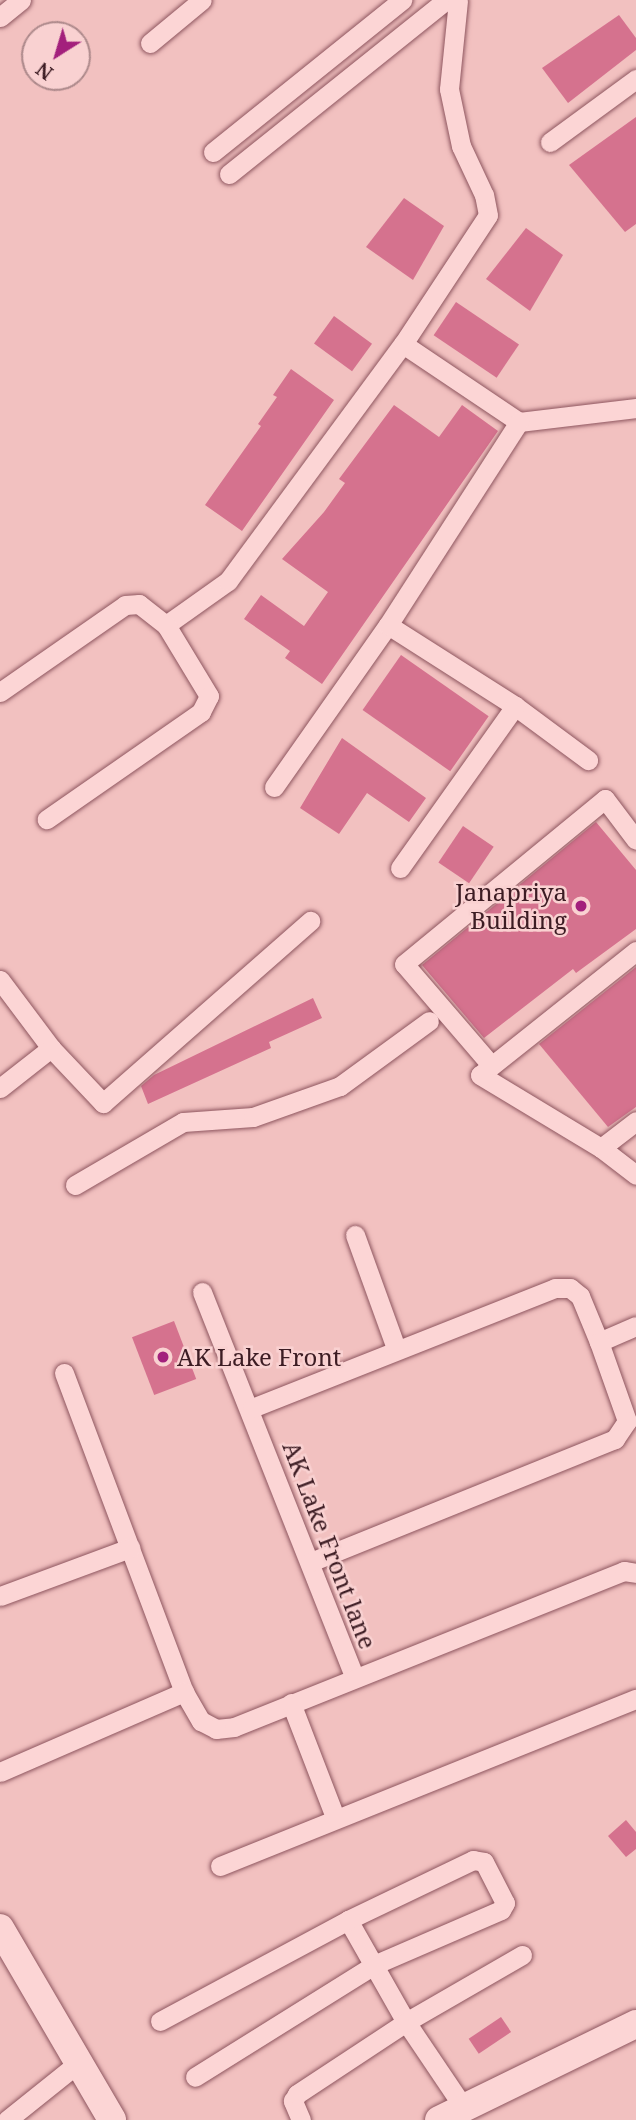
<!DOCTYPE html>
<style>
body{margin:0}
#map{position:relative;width:636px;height:2120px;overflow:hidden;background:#f2c1c0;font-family:"Noto Serif",serif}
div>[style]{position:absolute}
.building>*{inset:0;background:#d5728e;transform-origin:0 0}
.roads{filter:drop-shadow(0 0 2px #8e565f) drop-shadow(0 0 2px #8e565f)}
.street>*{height:19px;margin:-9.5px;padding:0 9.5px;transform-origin:9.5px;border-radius:9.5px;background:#fcd5d5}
.secondary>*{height:28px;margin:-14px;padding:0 14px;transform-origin:14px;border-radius:14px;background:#fcd5d5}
.dots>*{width:19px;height:19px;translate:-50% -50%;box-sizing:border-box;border:4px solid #f9d1d1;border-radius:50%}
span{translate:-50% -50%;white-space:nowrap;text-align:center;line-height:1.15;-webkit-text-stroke:5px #f9d1d1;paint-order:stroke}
.poi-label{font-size:24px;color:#3c1c23}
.right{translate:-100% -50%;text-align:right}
.left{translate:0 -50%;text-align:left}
.street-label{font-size:24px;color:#3c1c23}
.north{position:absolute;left:21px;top:21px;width:70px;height:70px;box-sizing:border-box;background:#f9d1d1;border:2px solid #ad898b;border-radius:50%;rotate:217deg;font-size:19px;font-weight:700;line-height:28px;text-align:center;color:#3c1c23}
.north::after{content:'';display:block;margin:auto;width:24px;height:32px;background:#a3207c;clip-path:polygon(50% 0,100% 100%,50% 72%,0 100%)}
</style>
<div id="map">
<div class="building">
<i style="clip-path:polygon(619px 15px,636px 38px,636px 50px,568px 103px,542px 68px)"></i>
<i style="clip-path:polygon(636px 117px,636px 224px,625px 232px,569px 165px)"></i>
<i style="clip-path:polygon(404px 198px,444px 226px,413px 280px,366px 247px)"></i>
<i style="clip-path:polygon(526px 228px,563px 255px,530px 311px,486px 279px)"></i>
<i style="left:456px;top:302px;width:76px;height:40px;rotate:34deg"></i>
<i style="left:334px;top:316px;width:47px;height:34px;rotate:36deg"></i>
<i style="clip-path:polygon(291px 369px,334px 400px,242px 531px,205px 505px,261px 426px,258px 424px,277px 397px,273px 395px)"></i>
<i style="clip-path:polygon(394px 405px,439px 437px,462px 405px,498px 431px,322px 684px,285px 658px,290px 651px,244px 619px,261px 595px,304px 626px,328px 592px,282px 559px,324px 512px,345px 483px,339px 479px)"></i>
<i style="left:401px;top:655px;width:107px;height:67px;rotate:35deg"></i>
<i style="clip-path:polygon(342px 738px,426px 798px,409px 822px,367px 793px,339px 834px,300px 808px)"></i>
<i style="clip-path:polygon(596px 822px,636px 870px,636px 929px,576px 973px,573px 969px,484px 1038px,422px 965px)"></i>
<i style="left:463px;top:826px;width:37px;height:44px;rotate:34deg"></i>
<i style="clip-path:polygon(636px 967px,636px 1107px,608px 1127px,539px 1044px)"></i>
<i style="clip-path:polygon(313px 998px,322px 1018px,269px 1042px,271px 1048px,148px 1104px,141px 1086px,154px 1075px)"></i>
<i style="left:174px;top:1321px;width:62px;height:45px;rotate:69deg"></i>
<i style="clip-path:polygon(626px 1820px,636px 1832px,636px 1849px,626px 1857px,608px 1836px)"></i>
<i style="left:501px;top:2017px;width:18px;height:39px;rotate:56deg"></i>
</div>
<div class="roads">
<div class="street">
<i style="left:0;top:17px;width:27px;rotate:-39deg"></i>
<i style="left:150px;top:43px;width:67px;rotate:-39.6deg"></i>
<i style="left:550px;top:142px;width:107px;rotate:-36.2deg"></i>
<i style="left:213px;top:152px;width:243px;rotate:-38.8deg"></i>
<i style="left:229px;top:174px;width:278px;rotate:-38.7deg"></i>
<i style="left:403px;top:344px;width:140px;rotate:33.9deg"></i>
<i style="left:519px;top:422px;width:118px;rotate:-6.8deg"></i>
<i style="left:166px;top:625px;width:76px;rotate:-35.4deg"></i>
<i style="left:228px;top:581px;width:295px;rotate:-53.6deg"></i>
<i style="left:403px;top:344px;width:154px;rotate:-56.6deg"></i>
<i style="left:488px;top:215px;width:20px;rotate:-101deg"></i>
<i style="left:484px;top:195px;width:54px;rotate:-115.1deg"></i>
<i style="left:461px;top:146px;width:58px;rotate:-101.9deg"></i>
<i style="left:449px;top:89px;width:89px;rotate:-84.2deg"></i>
<i style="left:388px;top:625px;width:151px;rotate:32.5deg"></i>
<i style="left:515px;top:706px;width:91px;rotate:36.5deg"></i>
<i style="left:0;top:692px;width:152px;rotate:-34.8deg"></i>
<i style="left:125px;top:605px;width:14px;rotate:-4deg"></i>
<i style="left:139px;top:604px;width:34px;rotate:38deg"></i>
<i style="left:166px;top:625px;width:83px;rotate:58.8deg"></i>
<i style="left:209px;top:696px;width:18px;rotate:117deg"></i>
<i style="left:201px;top:712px;width:188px;rotate:145.2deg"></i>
<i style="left:274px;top:787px;width:198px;rotate:-54.9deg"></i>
<i style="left:388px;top:625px;width:242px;rotate:-57.2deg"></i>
<i style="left:400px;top:868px;width:199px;rotate:-54.6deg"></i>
<i style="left:636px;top:951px;width:199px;rotate:141.5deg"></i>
<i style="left:480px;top:1075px;width:141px;rotate:31.1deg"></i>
<i style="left:601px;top:1148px;width:44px;rotate:37.6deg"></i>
<i style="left:0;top:980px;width:85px;rotate:53.1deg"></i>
<i style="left:51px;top:1048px;width:76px;rotate:46.6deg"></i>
<i style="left:103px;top:1103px;width:276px;rotate:-41.3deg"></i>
<i style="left:491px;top:1065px;width:133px;rotate:-130.7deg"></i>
<i style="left:404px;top:964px;width:260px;rotate:-39.4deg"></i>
<i style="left:605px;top:799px;width:51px;rotate:52.9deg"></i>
<i style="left:0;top:1088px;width:65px;rotate:-38.1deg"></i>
<i style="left:601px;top:1148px;width:44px;rotate:-37.6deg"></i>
<i style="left:75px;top:1185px;width:125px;rotate:-30.3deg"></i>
<i style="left:183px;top:1122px;width:70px;rotate:-4.1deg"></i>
<i style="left:253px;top:1117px;width:92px;rotate:-19.6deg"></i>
<i style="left:340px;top:1086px;width:110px;rotate:-36.1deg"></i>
<i style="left:355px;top:1235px;width:120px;rotate:70.1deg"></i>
<i style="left:202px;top:1292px;width:415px;rotate:68.4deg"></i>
<i style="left:599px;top:1342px;width:40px;rotate:-23.4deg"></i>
<i style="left:64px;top:1373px;width:341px;rotate:69.4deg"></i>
<i style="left:184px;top:1692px;width:34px;rotate:60deg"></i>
<i style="left:201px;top:1721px;width:17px;rotate:28deg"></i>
<i style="left:216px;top:1729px;width:18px;rotate:-6deg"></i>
<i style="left:234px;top:1727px;width:420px;rotate:-21.8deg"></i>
<i style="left:624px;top:1571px;width:12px;rotate:9deg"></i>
<i style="left:252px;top:1408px;width:326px;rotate:-21.6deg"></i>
<i style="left:555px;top:1288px;width:15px"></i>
<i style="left:570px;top:1288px;width:13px;rotate:39deg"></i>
<i style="left:580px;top:1296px;width:50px;rotate:67.6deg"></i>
<i style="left:599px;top:1342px;width:84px;rotate:70.5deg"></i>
<i style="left:627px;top:1421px;width:22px;rotate:124deg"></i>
<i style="left:615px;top:1439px;width:329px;rotate:158deg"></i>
<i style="left:0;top:1596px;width:139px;rotate:-20.3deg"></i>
<i style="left:291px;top:1703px;width:122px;rotate:68.9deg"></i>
<i style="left:0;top:1772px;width:201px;rotate:-23.5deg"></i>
<i style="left:220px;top:1866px;width:448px;rotate:-21.9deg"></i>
<i style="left:348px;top:1920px;width:117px;rotate:60.4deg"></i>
<i style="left:406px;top:2022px;width:104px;rotate:56deg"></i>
<i style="left:160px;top:2021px;width:213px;rotate:-28.2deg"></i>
<i style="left:348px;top:1920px;width:139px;rotate:-25.6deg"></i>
<i style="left:473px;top:1860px;width:11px;rotate:10deg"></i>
<i style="left:484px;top:1862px;width:46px;rotate:62.9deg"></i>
<i style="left:505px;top:1903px;width:8px;rotate:120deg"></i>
<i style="left:501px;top:1910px;width:138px;rotate:156.6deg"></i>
<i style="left:374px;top:1965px;width:211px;rotate:148deg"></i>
<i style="left:7px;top:2120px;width:90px;rotate:-38.7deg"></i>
<i style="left:301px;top:2120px;width:21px;rotate:-113deg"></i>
<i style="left:293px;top:2101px;width:8px;rotate:-60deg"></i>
<i style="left:297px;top:2094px;width:131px;rotate:-33.4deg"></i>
<i style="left:406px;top:2022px;width:134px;rotate:-30deg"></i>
</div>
<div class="secondary">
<i style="left:0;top:1928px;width:222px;rotate:59.7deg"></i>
<i style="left:439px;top:2120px;width:219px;rotate:-26deg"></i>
</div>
</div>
<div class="dots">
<i style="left:581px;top:906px;background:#a3207c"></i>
<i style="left:163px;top:1357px;background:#a3207c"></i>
</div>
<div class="poi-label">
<span class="right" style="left:567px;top:906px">Janapriya<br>Building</span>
<span class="left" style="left:177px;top:1357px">AK Lake Front</span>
</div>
<div class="street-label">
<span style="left:330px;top:1545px;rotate:69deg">AK Lake Front lane</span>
</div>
<div class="north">N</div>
</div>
